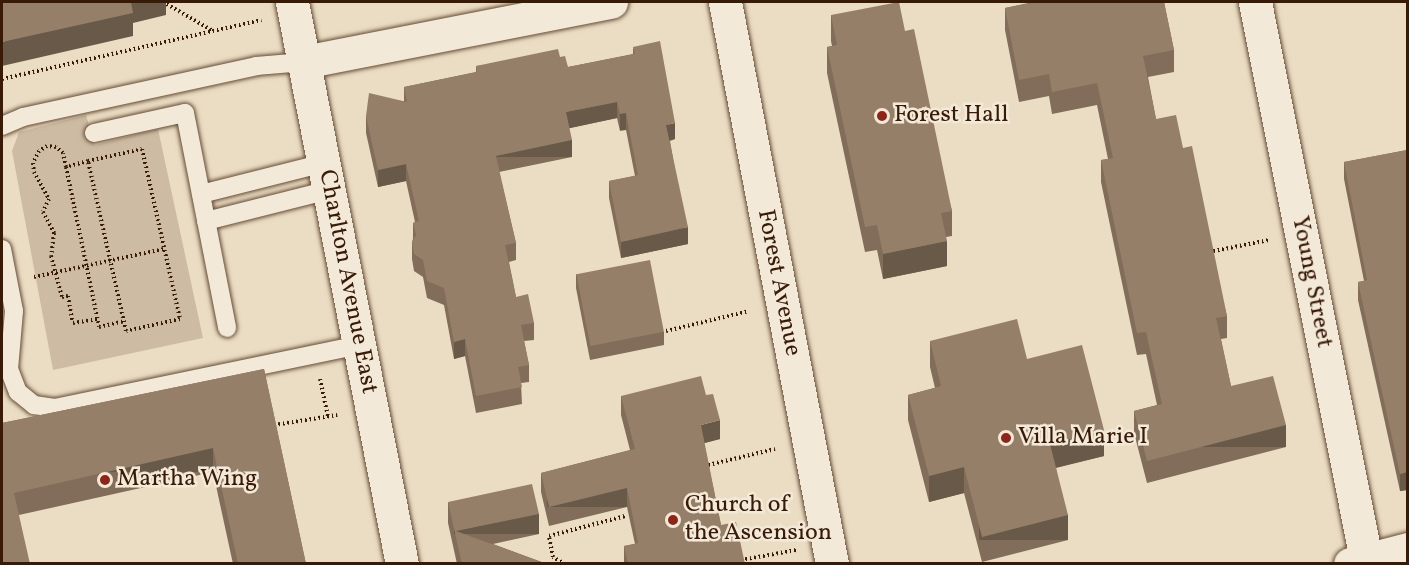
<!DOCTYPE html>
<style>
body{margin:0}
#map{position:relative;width:1409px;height:565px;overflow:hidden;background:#ebddc3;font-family:Vollkorn,serif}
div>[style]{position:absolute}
.green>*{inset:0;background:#cdbca3}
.path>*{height:4px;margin-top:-2px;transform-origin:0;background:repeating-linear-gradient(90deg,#391a06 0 1.5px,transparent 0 4.5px)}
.roads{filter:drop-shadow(0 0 2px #664b35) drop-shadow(0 0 2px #664b35)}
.lane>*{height:18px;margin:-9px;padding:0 9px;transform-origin:9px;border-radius:9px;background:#f2e9d8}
.street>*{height:33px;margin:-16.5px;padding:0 16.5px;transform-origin:16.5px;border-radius:16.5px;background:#f2e9d8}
.secondary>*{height:33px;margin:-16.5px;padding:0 16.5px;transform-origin:16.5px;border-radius:16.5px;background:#f2e9d8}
.wall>*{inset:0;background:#816d59}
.shaded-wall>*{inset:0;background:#695949;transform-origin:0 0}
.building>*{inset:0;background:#967f68;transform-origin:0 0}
.dots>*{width:16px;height:16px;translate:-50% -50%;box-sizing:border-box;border:3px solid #f2e9d8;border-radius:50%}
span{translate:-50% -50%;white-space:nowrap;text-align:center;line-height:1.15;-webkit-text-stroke:5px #f2e9d8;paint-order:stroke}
.poi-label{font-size:24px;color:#391a06}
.left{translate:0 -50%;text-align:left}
.street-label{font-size:24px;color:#391a06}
.frame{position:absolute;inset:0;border:3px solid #391a06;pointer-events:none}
</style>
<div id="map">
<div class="green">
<i style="clip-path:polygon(86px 115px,95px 145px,158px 129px,203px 338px,53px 370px,12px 151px,19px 132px)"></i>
</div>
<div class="path">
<i style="left:163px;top:2px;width:58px;rotate:30.1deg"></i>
<i style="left:2px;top:79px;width:266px;rotate:-12.8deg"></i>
<i style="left:142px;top:149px;width:174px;rotate:77.4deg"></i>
<i style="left:180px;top:319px;width:55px;rotate:167.5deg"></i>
<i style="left:126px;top:331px;width:174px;rotate:-102.6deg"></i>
<i style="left:88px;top:161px;width:55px;rotate:-12.5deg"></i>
<i style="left:88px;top:161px;width:23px;rotate:165deg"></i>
<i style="left:66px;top:167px;width:163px;rotate:78.3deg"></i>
<i style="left:99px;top:327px;width:26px;rotate:-13deg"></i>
<i style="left:66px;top:167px;width:14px;rotate:-102deg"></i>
<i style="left:63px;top:153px;width:9px;rotate:-139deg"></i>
<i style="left:56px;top:147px;width:9px;rotate:-174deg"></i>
<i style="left:47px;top:146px;width:9px;rotate:148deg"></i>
<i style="left:39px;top:151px;width:13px;rotate:117deg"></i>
<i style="left:33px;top:163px;width:9px;rotate:84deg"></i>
<i style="left:34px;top:172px;width:31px;rotate:61deg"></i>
<i style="left:49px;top:199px;width:14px;rotate:115deg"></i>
<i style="left:43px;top:212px;width:24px;rotate:62deg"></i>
<i style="left:54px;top:233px;width:23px;rotate:97deg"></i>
<i style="left:51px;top:256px;width:42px;rotate:75deg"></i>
<i style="left:62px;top:297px;width:6px;rotate:-9deg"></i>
<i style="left:68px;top:296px;width:27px;rotate:80deg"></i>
<i style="left:73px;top:323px;width:25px;rotate:-9deg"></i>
<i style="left:1209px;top:252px;width:61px;rotate:-11.3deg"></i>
<i style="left:34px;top:277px;width:133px;rotate:-12.2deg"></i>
<i style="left:666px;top:331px;width:85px;rotate:-13.5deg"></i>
<i style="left:320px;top:379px;width:38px;rotate:78deg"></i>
<i style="left:274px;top:425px;width:64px;rotate:-9deg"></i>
<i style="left:704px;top:466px;width:73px;rotate:-13.5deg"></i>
<i style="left:741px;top:560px;width:56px;rotate:-10.3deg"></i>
<i style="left:565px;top:564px;width:14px;rotate:-150deg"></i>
<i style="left:553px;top:557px;width:21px;rotate:-101deg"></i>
<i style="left:549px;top:536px;width:79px;rotate:-14.7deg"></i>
</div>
<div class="roads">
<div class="lane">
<i style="left:2px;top:126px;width:23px;rotate:-23deg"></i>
<i style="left:23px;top:117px;width:239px;rotate:-12.3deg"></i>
<i style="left:256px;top:66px;width:48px;rotate:-4.8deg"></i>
<i style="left:94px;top:133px;width:93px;rotate:-12.4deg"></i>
<i style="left:185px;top:113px;width:219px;rotate:78.9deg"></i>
<i style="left:201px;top:194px;width:127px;rotate:-14.1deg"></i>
<i style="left:206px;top:221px;width:127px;rotate:-14.1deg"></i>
<i style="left:2px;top:249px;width:63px;rotate:79deg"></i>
<i style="left:14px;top:311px;width:58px;rotate:94.9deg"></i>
<i style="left:9px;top:369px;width:25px;rotate:69deg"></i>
<i style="left:18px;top:392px;width:21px;rotate:39deg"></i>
<i style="left:34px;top:405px;width:21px;rotate:8deg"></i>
<i style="left:55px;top:408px;width:311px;rotate:-11.7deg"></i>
</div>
<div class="street">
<i style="left:725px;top:2px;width:572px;rotate:79.22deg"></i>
<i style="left:304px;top:62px;width:313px;rotate:-11.1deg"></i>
</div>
<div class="secondary">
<i style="left:292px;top:2px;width:573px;rotate:78.93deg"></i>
<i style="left:1255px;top:2px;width:573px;rotate:78.73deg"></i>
<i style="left:1350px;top:564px;width:60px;rotate:-14.5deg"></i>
</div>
</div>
<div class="wall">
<i style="clip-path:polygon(1033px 2px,1164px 2px,1174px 50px,1174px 72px,1148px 77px,1156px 119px,1183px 148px,1227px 316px,1227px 338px,1221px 339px,1231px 386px,1286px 447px,1147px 483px,1134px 433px,1134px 411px,1157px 405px,1146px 354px,1137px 355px,1101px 182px,1101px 160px,1108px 159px,1097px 105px,1052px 114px,1049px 96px,1019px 102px,1005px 30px,1005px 8px)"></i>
<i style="clip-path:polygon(831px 15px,905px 31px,952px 211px,952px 236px,946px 237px,947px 266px,883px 279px,877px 250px,865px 252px,827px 73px,827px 47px,832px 46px,831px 41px)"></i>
<i style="clip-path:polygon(633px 47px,675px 139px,670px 141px,688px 244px,621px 258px,609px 198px,609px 181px,635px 176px,626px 130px,620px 131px,617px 118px,569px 128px,572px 157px,499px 172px,516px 243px,516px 260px,509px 262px,516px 297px,534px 323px,534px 340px,524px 341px,529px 365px,529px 382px,521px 383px,522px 404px,476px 413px,465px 356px,454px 359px,444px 305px,427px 298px,423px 277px,414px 271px,412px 259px,412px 242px,413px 239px,413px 223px,415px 222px,406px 181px,378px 187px,366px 133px,366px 116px,404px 101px,404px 87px,476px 72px,476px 66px,560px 57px,568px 67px,633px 54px)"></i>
<i style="clip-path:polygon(1407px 150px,1407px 490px,1400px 491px,1358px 300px,1358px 282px,1364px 281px,1344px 179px,1344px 162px)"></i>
<i style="clip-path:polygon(576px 274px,664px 332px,664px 345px,590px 360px,576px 288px)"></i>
<i style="clip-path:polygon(930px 341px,1027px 359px,1104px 456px,1056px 468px,1068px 540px,982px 562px,964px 493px,929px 502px,908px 420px,908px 395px,935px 388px,930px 367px)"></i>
<i style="clip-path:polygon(264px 369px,306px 564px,233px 564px,213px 472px,19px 515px,2px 564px,2px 423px)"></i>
<i style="clip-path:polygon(621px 396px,720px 439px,704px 443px,721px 525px,745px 564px,624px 564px,624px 546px,635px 544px,627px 507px,549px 526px,541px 492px,541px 473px,630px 450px,621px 415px)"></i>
<i style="clip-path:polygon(448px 502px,539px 534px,493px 544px,547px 564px,457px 564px,448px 523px)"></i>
</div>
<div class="shaded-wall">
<i style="clip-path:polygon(131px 2px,166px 2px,166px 15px,133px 23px,133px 36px,2px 66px,2px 42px)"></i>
<i style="clip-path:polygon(617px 102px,617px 118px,566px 129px,566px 112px)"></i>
<i style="left:626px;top:113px;width:17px;height:6px;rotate:90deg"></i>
<i style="clip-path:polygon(675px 123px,675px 139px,666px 141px,666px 125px)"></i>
<i style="left:572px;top:140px;width:17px;height:78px;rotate:90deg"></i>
<i style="clip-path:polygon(406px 164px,406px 181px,378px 187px,378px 170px)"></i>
<i style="clip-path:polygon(688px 227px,688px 244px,621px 258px,621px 242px)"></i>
<i style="clip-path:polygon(947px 241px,947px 266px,883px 279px,883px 254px)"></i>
<i style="clip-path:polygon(465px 339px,465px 356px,454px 359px,454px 342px)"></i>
<i style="clip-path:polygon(720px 420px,720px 439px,701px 444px,701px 425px)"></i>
<i style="left:1286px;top:425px;width:22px;height:144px;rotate:90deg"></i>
<i style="clip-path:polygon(1104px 430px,1104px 456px,1050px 469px,1050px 444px)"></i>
<i style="left:213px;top:448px;width:24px;height:204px;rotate:90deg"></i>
<i style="clip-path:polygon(964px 467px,964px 493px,929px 502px,929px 476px)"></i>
<i style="clip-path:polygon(1407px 472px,1407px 490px,1400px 491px,1400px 474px)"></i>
<i style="left:627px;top:488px;width:19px;height:80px;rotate:90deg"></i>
<i style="left:539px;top:514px;width:20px;height:85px;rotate:90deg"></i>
<i style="left:1068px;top:515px;width:25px;height:89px;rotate:90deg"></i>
</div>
<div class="building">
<i style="clip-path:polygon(2px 2px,131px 2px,133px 13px,2px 42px)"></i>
<i style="clip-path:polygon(899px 2px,905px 31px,914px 29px,952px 211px,941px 213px,947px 241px,883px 254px,877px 225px,865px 227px,827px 47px,837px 45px,831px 15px)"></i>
<i style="clip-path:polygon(1036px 2px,1164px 2px,1174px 50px,1143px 56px,1156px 119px,1176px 115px,1183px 148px,1192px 146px,1227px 316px,1216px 318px,1231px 386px,1273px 376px,1286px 425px,1147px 461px,1134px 411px,1162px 404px,1146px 332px,1137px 333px,1101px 160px,1113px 158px,1097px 83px,1052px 92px,1049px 74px,1019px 80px,1005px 8px)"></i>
<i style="clip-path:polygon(660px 41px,675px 123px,666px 125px,688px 227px,621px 242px,609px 181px,638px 175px,626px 113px,620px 114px,617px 102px,566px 112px,572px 140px,496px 156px,516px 243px,505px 245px,516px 297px,528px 294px,534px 323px,521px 325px,529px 365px,518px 367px,522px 387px,476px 396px,465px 339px,454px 342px,444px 288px,427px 281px,423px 260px,414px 254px,412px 242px,416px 235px,413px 223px,419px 221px,406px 164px,378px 170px,366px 116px,369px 93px,407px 102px,404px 87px,477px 72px,476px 66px,558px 49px,560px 57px,565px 56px,568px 67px,635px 54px,633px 47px)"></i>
<i style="clip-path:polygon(1407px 150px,1407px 472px,1400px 474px,1358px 282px,1367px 280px,1344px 162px)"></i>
<i style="left:650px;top:260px;width:73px;height:75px;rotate:79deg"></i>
<i style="clip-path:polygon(1017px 319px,1027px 359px,1082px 345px,1104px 430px,1050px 444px,1068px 515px,982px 537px,964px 467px,929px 476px,908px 395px,941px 386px,930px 341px)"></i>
<i style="clip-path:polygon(264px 369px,306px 564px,238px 564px,213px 448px,14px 493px,30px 564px,2px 564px,2px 423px)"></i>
<i style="clip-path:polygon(701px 376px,706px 395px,713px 394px,720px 420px,701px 425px,721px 525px,736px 522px,745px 564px,628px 564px,624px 546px,638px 543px,627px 488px,549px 507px,541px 473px,635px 449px,621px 396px)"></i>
<i style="clip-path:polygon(532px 484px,539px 514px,456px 531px,547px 564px,462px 564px,448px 502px)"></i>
</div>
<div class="dots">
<i style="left:882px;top:116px;background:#8f2418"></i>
<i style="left:1006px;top:438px;background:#8f2418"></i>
<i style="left:105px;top:480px;background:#8f2418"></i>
<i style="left:673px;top:520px;background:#8f2418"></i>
</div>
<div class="poi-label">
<span class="left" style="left:894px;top:116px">Forest Hall</span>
<span class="left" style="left:1018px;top:438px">Villa Marie I</span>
<span class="left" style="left:117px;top:480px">Martha Wing</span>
<span class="left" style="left:685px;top:520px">Church of<br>the Ascension</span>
</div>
<div class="street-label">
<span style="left:347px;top:282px;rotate:79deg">Charlton Avenue East</span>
<span style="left:1311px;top:282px;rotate:79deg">Young Street</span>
<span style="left:778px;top:283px;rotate:79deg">Forest Avenue</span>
</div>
<div class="frame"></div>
</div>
